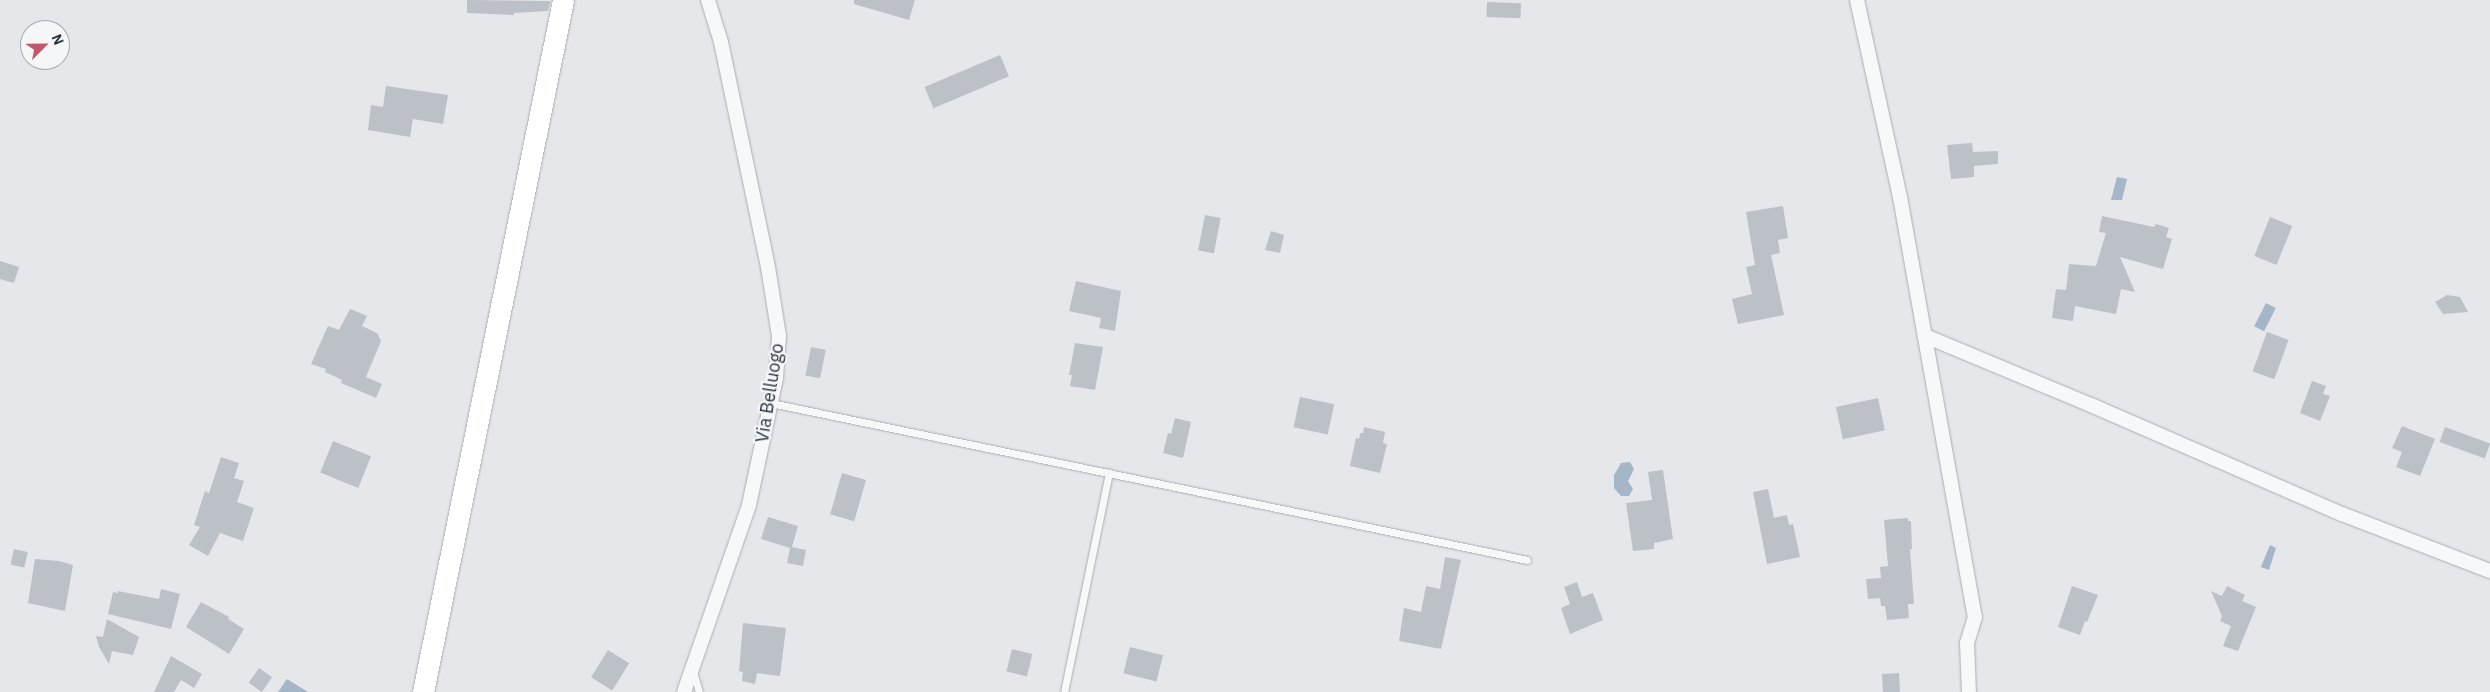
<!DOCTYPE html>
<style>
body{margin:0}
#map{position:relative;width:2490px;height:692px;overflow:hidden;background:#e5e7eb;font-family:"IBM Plex Sans",sans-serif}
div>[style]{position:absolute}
.water>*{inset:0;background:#a4b6c7;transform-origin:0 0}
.building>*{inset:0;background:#bcc1c7;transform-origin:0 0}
.roads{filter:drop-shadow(0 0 1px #aaaeb5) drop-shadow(0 0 1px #aaaeb5)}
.service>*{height:7px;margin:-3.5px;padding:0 3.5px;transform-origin:3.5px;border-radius:3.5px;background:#f7f8f9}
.minor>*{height:14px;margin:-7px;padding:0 7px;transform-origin:7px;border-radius:7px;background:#f7f8f9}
.primary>*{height:21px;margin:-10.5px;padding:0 10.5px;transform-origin:10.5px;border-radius:10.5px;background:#fff}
span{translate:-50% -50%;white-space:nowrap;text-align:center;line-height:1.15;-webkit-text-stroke:4.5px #f4f6f8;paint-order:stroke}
.street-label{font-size:18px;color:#2e3642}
.north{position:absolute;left:20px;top:20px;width:50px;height:50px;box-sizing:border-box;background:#f4f6f8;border:1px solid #a5a9af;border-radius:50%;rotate:67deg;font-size:14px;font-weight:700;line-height:20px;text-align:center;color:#2e3642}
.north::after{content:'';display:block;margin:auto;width:18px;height:22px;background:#c2586d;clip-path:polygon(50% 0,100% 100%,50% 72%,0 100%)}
</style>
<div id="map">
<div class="water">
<i style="clip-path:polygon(2117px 177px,2127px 179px,2122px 200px,2111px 200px)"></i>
<i style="left:2266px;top:303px;width:11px;height:26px;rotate:27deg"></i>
<i style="clip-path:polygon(1630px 462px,1634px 469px,1628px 481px,1633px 489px,1629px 496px,1621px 496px,1614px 488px,1614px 475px,1621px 463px)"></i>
<i style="clip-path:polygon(2270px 545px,2276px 548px,2269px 570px,2261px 567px)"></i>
<i style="clip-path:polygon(287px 679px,308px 692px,278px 692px)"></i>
</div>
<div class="building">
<i style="clip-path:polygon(467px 0,550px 1px,550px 3px,548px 11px,514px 13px,514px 15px,467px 13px)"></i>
<i style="clip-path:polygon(854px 0,915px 0,909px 20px,854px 4px)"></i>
<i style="left:1487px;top:2px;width:34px;height:15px;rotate:2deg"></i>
<i style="left:1000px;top:55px;width:23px;height:82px;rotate:67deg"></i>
<i style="clip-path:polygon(386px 86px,448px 95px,443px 124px,413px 119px,410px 137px,368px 130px,371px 105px,383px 107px)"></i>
<i style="clip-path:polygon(1972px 143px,1973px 152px,1998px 151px,1998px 164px,1974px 166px,1974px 177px,1951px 179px,1947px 145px)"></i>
<i style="clip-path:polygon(1783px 206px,1788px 238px,1778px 240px,1780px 253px,1771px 255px,1784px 315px,1738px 324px,1732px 299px,1752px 294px,1746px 267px,1755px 265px,1746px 212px)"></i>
<i style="left:1205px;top:215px;width:16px;height:36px;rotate:11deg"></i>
<i style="clip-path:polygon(2102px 216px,2154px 227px,2156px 224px,2169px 228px,2166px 237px,2172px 239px,2163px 269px,2120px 257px,2135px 292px,2121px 289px,2116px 314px,2075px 306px,2073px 321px,2052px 318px,2056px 289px,2066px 290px,2069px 264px,2096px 266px,2106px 233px,2099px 232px)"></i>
<i style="left:2270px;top:217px;width:24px;height:42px;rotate:22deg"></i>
<i style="clip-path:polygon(1271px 231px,1284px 235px,1280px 253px,1265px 250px)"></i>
<i style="clip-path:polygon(0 261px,19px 267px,14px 283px,0 279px)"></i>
<i style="clip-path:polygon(1076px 281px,1121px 291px,1115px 331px,1099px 328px,1101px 318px,1069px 311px)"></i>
<i style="clip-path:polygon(2447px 295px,2460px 297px,2468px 312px,2443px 314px,2435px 302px)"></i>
<i style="clip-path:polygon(350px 309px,367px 316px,362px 326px,377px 333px,381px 341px,366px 377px,382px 384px,376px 398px,341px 383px,342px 380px,325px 372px,326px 369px,311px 364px,328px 326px,339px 330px)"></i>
<i style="left:2267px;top:332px;width:23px;height:42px;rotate:20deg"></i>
<i style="clip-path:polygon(1075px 343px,1103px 347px,1095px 390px,1070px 386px,1072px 375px,1069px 375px)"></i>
<i style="left:811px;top:347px;width:15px;height:29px;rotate:11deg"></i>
<i style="clip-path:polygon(2312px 381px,2326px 386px,2323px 394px,2330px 396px,2320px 421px,2300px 413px)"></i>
<i style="left:1300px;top:397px;width:35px;height:31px;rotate:12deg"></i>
<i style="left:1878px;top:398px;width:33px;height:43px;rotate:78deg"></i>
<i style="clip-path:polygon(1175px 418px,1191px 422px,1183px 458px,1163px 453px,1168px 433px,1171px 434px)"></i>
<i style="clip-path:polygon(2402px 426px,2435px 439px,2420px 476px,2396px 467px,2402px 452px,2392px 448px)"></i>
<i style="clip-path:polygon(1364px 427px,1385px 432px,1383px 443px,1387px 444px,1380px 473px,1350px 466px,1356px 438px,1359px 439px,1360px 433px,1363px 433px)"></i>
<i style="left:2445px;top:427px;width:48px;height:16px;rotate:20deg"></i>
<i style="left:333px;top:441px;width:41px;height:34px;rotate:22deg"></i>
<i style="clip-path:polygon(221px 457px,239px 463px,234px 478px,244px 481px,237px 502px,254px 508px,243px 541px,220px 533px,208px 556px,189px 545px,200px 527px,194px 525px,205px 491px,209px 493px)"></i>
<i style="clip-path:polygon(1663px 470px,1673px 539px,1654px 543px,1654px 549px,1633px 551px,1626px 503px,1652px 500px,1648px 472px)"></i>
<i style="left:842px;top:473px;width:25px;height:43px;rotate:16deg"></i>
<i style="clip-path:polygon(1768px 489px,1774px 518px,1787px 515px,1789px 525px,1793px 524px,1800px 557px,1767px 564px,1753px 492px)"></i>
<i style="clip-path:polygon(768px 517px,798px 526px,792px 547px,806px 550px,803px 566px,787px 563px,790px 548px,761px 539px)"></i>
<i style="clip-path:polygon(1908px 518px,1908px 521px,1911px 521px,1912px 549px,1910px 549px,1914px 604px,1908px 604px,1909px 618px,1887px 620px,1885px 606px,1881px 606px,1880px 598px,1868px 599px,1866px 579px,1881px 578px,1880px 567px,1888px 566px,1884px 520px)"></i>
<i style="left:14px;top:549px;width:14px;height:16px;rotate:12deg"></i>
<i style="clip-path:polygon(1445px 557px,1461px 560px,1441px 649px,1399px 641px,1404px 608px,1421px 612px,1426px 586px,1440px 589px)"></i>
<i style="clip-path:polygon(35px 559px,59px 561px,73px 565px,65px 611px,28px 603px)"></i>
<i style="clip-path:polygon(1577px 582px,1582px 597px,1593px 593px,1603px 620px,1570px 634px,1561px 608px,1570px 604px,1564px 587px)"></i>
<i style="clip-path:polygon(2072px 586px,2098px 595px,2087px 622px,2085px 621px,2080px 635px,2058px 627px)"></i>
<i style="clip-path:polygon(2227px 586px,2245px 595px,2242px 601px,2256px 607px,2238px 651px,2223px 646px,2231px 626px,2220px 621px,2222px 616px,2211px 591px,2222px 596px)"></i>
<i style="clip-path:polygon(161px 589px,180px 594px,171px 629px,108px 614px,113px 592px,118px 593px,118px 591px,159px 599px)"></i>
<i style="clip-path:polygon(201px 602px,229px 617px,228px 619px,244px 629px,229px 654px,186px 627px)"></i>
<i style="clip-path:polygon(107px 619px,139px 637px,133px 655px,112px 651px,109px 664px,99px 647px,96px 636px,103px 637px)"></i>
<i style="clip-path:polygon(743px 623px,786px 628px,780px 676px,757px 673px,755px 684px,742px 681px,743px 672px,739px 671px)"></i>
<i style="left:1130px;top:647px;width:34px;height:27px;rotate:14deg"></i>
<i style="left:1012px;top:649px;width:21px;height:23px;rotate:14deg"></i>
<i style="left:608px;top:650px;width:25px;height:32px;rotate:32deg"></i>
<i style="clip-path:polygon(171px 656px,202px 674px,194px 688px,181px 680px,174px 692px,154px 692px)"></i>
<i style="left:259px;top:668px;width:16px;height:18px;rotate:35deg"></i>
<i style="left:1899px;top:673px;width:19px;height:17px;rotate:87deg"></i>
</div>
<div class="roads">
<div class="service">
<i style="left:771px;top:403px;width:772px;rotate:11.73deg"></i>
<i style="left:693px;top:672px;width:21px;rotate:73deg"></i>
<i style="left:1064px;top:692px;width:224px;rotate:-78.4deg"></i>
</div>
<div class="minor">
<i style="left:1857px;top:0;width:202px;rotate:77.7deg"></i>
<i style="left:1900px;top:197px;width:427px;rotate:79.9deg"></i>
<i style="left:1975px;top:617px;width:27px;rotate:107deg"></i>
<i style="left:1967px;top:643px;width:49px;rotate:87.7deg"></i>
<i style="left:1925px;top:336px;width:180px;rotate:22.6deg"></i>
<i style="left:2091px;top:405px;width:274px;rotate:23.5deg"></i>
<i style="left:2342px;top:514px;width:159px;rotate:21.1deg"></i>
<i style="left:684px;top:692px;width:198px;rotate:-70.8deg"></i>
<i style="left:749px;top:505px;width:130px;rotate:-78deg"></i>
<i style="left:776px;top:378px;width:42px;rotate:-85.9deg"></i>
<i style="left:779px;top:336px;width:70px;rotate:-99.1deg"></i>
<i style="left:768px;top:267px;width:230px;rotate:-101.8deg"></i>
<i style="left:721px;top:42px;width:44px;rotate:-107.2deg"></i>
</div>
<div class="primary">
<i style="left:423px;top:692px;width:706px;rotate:-78.56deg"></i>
</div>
</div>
<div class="street-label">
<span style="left:770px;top:393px;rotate:-81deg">Via Belluogo</span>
</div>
<div class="north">N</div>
</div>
